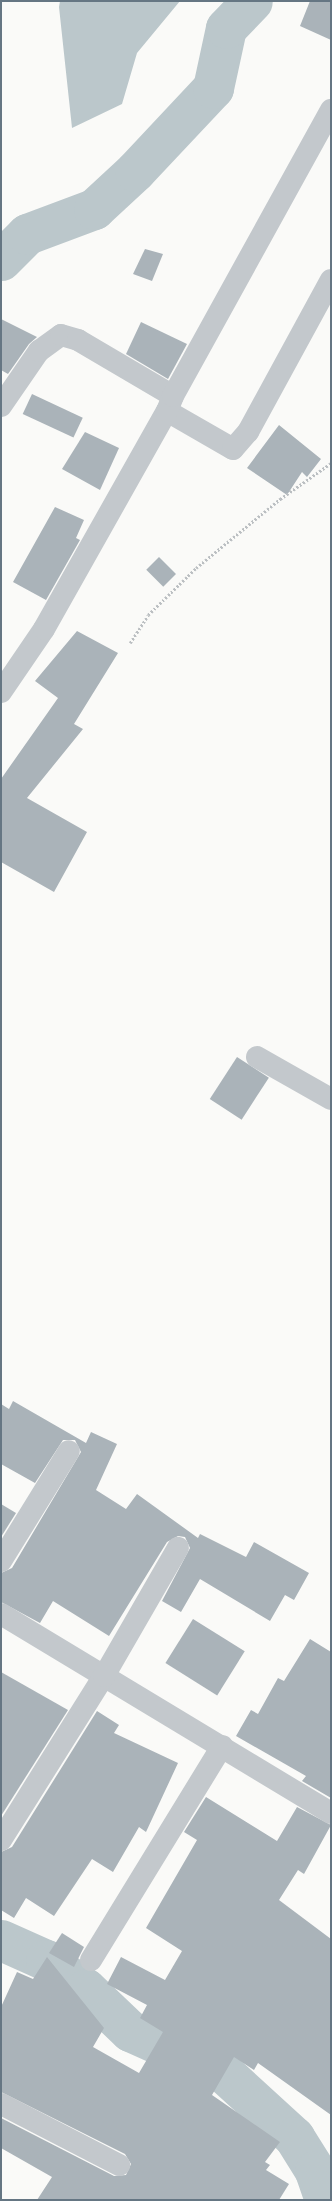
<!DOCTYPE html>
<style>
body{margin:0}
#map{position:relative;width:332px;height:2201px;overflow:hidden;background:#fafaf8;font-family:Signika,sans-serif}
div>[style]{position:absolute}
.water>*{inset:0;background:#bbc7cb}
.river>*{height:41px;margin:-20.5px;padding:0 20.5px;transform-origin:20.5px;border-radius:20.5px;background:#bbc7cb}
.building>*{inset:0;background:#aab3b9;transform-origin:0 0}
.path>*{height:2.5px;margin-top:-1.25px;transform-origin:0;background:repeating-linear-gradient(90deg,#bbbfc2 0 2px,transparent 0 4px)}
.street>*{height:22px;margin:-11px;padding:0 11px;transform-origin:11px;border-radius:11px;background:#c3c8cc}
span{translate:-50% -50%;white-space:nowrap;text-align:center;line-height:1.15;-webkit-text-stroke:4px #fff;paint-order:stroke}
.frame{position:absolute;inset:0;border:2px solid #657683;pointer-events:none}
</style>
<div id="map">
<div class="water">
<i style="clip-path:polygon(60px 1px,180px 1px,137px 53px,122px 104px,72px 128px,59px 7px)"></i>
</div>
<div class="river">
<i style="left:1px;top:260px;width:37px;rotate:-45deg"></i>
<i style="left:27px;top:234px;width:72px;rotate:-20.5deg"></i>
<i style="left:94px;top:209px;width:56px;rotate:-42.8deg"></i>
<i style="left:135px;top:171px;width:114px;rotate:-46.8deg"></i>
<i style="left:213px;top:88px;width:61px;rotate:-77.8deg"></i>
<i style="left:226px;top:28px;width:37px;rotate:-46deg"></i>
<i style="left:1px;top:1940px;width:49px;rotate:24deg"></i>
<i style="left:46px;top:1960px;width:49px;rotate:35.9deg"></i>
<i style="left:86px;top:1989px;width:61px;rotate:43.7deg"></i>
<i style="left:130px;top:2031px;width:103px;rotate:24.1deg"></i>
<i style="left:224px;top:2073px;width:95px;rotate:42.4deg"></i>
<i style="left:294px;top:2137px;width:40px;rotate:58deg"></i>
<i style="left:315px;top:2171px;width:31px;rotate:71deg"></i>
</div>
<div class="building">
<i style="clip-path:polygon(310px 1px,331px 1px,331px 40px,300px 26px)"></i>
<i style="clip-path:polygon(145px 249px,163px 254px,152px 281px,133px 274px)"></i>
<i style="clip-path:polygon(1px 319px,37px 337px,29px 344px,8px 374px,1px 370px)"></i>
<i style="clip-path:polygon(141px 322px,187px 344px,168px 379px,126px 354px)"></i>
<i style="left:32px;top:394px;width:56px;height:22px;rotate:25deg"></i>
<i style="clip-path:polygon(279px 425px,321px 459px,307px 477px,302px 472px,287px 495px,247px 468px)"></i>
<i style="clip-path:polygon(85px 432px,119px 448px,100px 490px,62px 469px)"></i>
<i style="clip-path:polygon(55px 507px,84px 520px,76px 538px,80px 540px,46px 600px,13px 582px)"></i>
<i style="left:159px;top:557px;width:24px;height:18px;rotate:45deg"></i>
<i style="clip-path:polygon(77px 631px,118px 653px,74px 724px,83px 729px,27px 798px,87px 832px,54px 892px,1px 862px,1px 779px,58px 698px,35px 681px)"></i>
<i style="left:237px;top:1057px;width:38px;height:50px;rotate:33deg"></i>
<i style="clip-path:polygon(13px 1401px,86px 1443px,91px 1432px,117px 1444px,96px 1490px,126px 1509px,137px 1494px,198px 1538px,200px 1534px,246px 1557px,254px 1542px,309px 1573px,294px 1600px,285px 1595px,270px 1621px,200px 1579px,181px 1612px,162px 1601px,190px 1548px,185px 1537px,178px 1536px,167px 1542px,109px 1636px,53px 1601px,40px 1623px,1px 1602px,1px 1573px,12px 1568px,81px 1452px,75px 1440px,63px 1440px,35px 1483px,1px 1464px,1px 1404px,9px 1409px)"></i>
<i style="clip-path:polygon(1px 1504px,16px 1513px,1px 1537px)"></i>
<i style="left:193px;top:1619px;width:61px;height:52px;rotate:32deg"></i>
<i style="clip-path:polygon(310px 1639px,331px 1652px,331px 1798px,302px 1781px,306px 1776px,236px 1736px,251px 1710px,258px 1714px,278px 1678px,284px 1681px)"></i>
<i style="clip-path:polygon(1px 1672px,68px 1710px,1px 1816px)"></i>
<i style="clip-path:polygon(97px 1711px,119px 1725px,114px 1733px,178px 1763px,146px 1832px,139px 1827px,113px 1872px,92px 1859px,54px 1916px,26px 1898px,14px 1918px,1px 1910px,1px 1852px,12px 1847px)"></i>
<i style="clip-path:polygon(206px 1797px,277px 1841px,297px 1807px,331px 1825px,304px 1874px,298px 1870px,279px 1900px,331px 1939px,331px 2115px,258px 2063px,254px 2070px,234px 2057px,212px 2095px,280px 2142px,265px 2162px,270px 2165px,266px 2170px,289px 2184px,279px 2200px,37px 2200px,52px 2177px,1px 2148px,1px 2118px,114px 2176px,126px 2175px,131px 2164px,125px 2154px,1px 2092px,1px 2007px,17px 1972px,33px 1979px,47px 1957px,104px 2028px,93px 2047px,139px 2073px,163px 2032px,140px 2018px,147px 2005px,107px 1984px,121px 1957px,165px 1980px,182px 1951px,146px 1928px,197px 1840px,184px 1832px)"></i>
<i style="clip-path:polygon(62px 1933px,84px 1947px,74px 1967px,49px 1953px)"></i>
</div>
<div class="path">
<i style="left:130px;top:643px;width:33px;rotate:-57deg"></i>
<i style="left:148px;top:615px;width:67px;rotate:-44.4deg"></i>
<i style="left:196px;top:568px;width:109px;rotate:-39.4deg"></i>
<i style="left:280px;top:499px;width:62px;rotate:-35.2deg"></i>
</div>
<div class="street">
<i style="left:1px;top:406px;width:67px;rotate:-55.4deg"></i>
<i style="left:39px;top:351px;width:27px;rotate:-36deg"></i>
<i style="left:61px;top:335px;width:18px;rotate:16deg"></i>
<i style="left:78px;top:340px;width:110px;rotate:30.5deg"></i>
<i style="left:167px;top:411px;width:76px;rotate:29.9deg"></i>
<i style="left:233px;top:449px;width:23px;rotate:-49deg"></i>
<i style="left:248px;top:432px;width:173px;rotate:-61.4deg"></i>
<i style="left:1px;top:692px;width:76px;rotate:-55.7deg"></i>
<i style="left:44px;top:629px;width:250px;rotate:-60.6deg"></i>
<i style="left:167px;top:411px;width:16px;rotate:-68deg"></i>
<i style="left:173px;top:396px;width:327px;rotate:-61.1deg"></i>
<i style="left:257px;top:1057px;width:85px;rotate:29.6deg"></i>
<i style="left:1px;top:1561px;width:129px;rotate:-58.3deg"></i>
<i style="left:1px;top:1614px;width:385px;rotate:31.1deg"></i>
<i style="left:1px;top:1840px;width:194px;rotate:-57.9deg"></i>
<i style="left:104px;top:1676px;width:148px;rotate:-60deg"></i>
<i style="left:91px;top:1960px;width:251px;rotate:-58.5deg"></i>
<i style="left:1px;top:2104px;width:133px;rotate:27.3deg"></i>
</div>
<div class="frame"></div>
</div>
